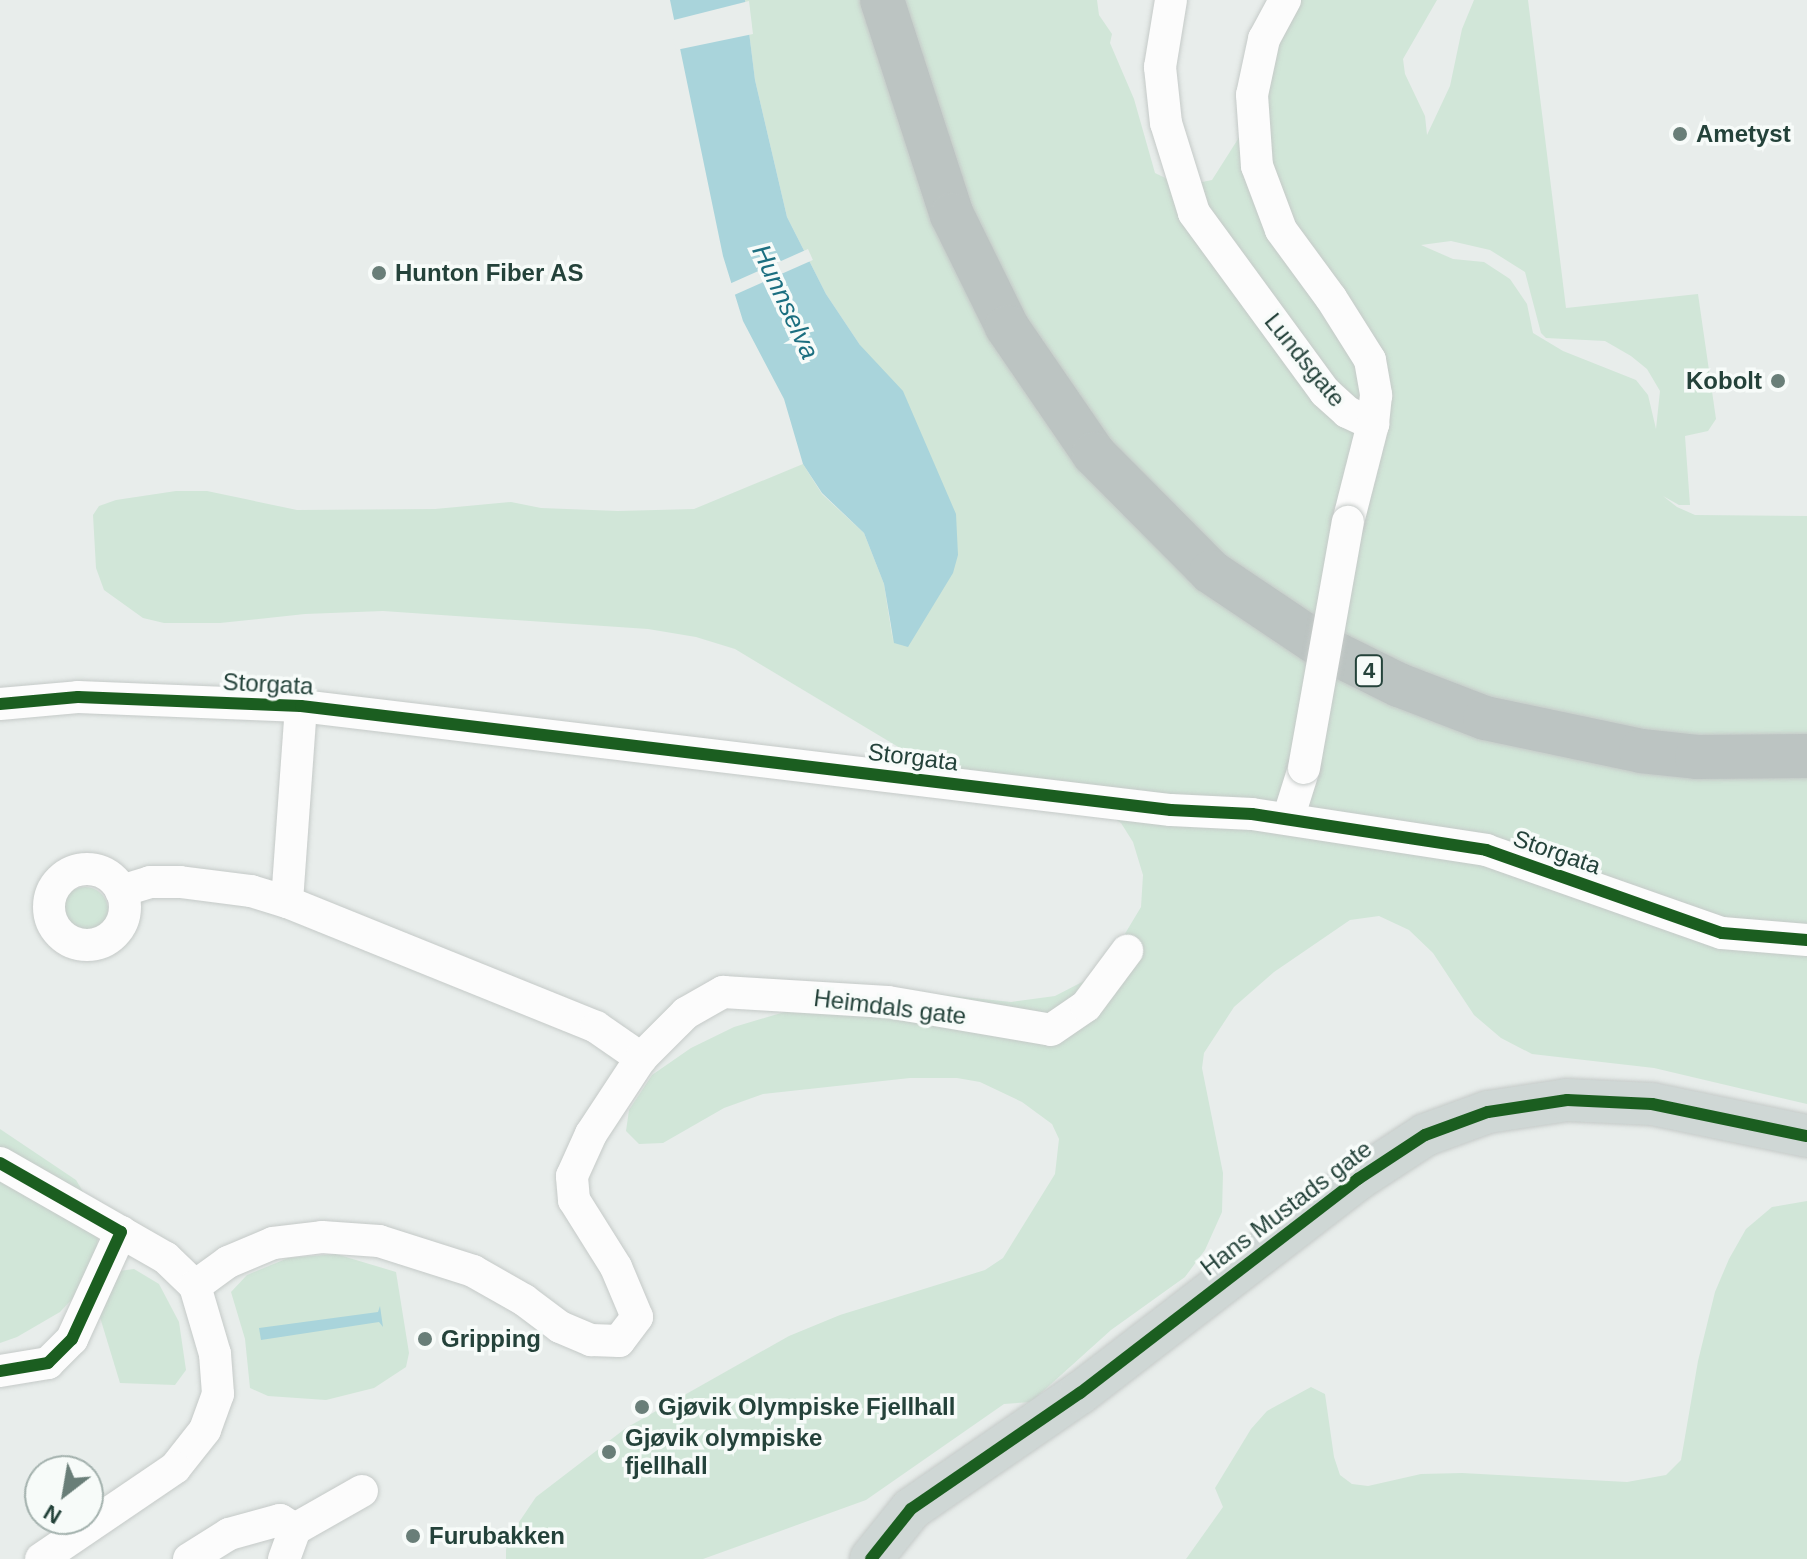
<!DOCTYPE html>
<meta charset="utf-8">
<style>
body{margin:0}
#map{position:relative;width:1807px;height:1559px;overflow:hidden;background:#e8edeb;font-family:Arial,sans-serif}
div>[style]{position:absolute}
.green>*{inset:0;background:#d1e6d8}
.round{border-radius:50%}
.water>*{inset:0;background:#a9d4db}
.pier>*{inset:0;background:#e8edeb;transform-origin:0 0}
.roads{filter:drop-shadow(0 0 2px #c5cac8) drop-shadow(0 0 2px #c5cac8)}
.minor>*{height:32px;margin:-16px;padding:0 16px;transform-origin:16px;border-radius:16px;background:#fcfcfc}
.minor>.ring{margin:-16px;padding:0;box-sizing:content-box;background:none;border:32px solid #fcfcfc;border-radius:50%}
.major>*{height:42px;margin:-21px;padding:0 21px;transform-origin:21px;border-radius:21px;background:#cfd7d5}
.highway>*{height:44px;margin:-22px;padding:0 22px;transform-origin:22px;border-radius:22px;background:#bcc4c2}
.bridges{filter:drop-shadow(0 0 2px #c5cac8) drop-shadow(0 0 2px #c5cac8)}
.minor-bridge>*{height:32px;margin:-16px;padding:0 16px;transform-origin:16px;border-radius:16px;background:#fcfcfc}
.cycleway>*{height:12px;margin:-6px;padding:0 6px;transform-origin:6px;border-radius:6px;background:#1b5e20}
.dots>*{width:22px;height:22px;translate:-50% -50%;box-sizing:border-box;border:4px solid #f7fbf9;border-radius:50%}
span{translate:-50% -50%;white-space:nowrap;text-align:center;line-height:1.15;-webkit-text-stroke:7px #f7fbf9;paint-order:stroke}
.shield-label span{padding:2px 6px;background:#f7fbf9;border:2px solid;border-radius:6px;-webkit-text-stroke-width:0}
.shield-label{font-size:22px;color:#24423a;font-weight:700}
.poi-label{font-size:24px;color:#24423a;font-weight:700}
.left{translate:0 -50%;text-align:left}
.right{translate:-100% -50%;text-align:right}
.street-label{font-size:24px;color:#24423a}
.water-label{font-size:26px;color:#1c6f80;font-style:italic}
.north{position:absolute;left:24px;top:1455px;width:80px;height:80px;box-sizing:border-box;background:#f7fbf9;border:2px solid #a3b1ad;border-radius:50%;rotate:211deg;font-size:22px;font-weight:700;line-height:32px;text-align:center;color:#24423a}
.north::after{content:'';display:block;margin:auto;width:28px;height:36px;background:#697e78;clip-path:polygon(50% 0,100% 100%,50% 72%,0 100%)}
</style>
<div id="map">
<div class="green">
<i style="clip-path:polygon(evenodd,745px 0,1097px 0,1099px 15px,1112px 34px,1110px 43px,1134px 99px,1155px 173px,1182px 186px,1212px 180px,1245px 128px,1287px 0,1437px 0,1403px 59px,1405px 74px,1425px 116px,1427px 135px,1450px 86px,1462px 29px,1474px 0,1528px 0,1566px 308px,1698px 294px,1716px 419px,1708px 431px,1685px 436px,1690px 505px,1679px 505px,1663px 496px,1677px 507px,1695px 515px,1807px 516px,1807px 1104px,1654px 1068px,1532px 1054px,1501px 1038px,1474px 1015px,1433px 953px,1409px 930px,1379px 916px,1350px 920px,1274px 972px,1234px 1007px,1204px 1053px,1202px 1068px,1223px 1173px,1222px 1212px,1205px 1250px,1185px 1277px,1111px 1330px,1031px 1402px,1004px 1404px,866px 1500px,703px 1559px,506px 1559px,506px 1549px,513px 1531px,536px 1497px,626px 1428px,789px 1336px,840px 1315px,985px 1270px,1003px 1258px,1055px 1174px,1059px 1139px,1052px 1124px,1022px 1102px,980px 1082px,957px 1078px,910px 1078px,763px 1094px,724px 1108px,663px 1143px,639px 1144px,626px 1131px,629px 1110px,652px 1075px,691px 1048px,734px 1027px,845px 994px,888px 989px,1011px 1002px,1055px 996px,1088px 979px,1114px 952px,1141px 907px,1143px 875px,1133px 842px,1121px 823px,1076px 794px,962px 778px,925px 763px,735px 649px,696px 637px,648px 629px,383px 611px,305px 614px,220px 623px,164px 623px,143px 618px,104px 590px,96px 568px,93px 515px,99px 506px,116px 500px,176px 491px,207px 491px,297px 510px,435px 509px,511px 502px,541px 508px,618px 511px,694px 509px,803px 464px,822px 494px,864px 533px,884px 584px,893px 642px,860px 345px,826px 294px,787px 217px,755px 80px,745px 0,1451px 241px,1490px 250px,1525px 272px,1541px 333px,1546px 338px,1605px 341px,1631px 356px,1647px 369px,1660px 391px,1656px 429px,1648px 395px,1636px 380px,1563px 351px,1533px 333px,1527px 304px,1510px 279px,1484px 262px,1453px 259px,1421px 245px,1451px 241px)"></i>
<i class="round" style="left:62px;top:887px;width:46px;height:46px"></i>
<i style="clip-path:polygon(0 1129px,76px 1180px,91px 1205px,98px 1232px,97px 1254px,75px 1296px,60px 1312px,17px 1337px,0 1343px)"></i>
<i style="clip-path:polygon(1807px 1201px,1807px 1559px,1186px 1559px,1223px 1507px,1215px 1488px,1251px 1429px,1267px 1411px,1311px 1387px,1325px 1394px,1334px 1457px,1340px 1475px,1352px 1484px,1368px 1486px,1421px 1474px,1462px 1473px,1627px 1482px,1666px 1475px,1681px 1460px,1698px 1361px,1715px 1292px,1729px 1259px,1746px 1229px,1772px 1207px)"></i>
<i style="clip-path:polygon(336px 1254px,396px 1272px,409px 1353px,406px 1367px,374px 1388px,326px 1400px,268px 1396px,250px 1388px,245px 1339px,231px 1292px,247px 1275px,288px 1258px)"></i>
<i style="clip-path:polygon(134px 1269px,159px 1284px,179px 1322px,186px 1370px,175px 1385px,120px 1383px,99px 1314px,119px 1271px)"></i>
</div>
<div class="water">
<i style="clip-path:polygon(670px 0,745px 0,755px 80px,787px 217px,826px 294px,860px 345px,903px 391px,956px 514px,958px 555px,953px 573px,908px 647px,894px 643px,884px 584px,864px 533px,822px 493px,803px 464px,784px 399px,743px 321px,723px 256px)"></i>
<i style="clip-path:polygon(380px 1306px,383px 1327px,379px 1322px,261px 1340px,259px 1328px,378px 1312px)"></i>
</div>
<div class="pier">
<i style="clip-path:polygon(749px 1px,753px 34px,676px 50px,670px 21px)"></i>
<i style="left:808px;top:249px;width:12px;height:88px;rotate:66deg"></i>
</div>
<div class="roads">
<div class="minor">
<i style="left:1171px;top:0;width:68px;rotate:99.3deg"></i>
<i style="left:1160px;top:67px;width:56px;rotate:83.9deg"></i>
<i style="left:1166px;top:123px;width:94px;rotate:72.7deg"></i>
<i style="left:1194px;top:213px;width:222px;rotate:53.8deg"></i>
<i style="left:1325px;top:392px;width:30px;rotate:42deg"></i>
<i style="left:1347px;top:412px;width:29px;rotate:25deg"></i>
<i style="left:1373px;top:424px;width:101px;rotate:104.3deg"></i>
<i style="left:1285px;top:0;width:44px;rotate:118.3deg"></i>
<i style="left:1264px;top:39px;width:57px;rotate:102.1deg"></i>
<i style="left:1252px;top:95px;width:71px;rotate:86deg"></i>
<i style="left:1257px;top:166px;width:68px;rotate:69.4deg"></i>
<i style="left:1281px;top:230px;width:84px;rotate:53.7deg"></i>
<i style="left:1331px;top:298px;width:73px;rotate:57.8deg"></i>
<i style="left:1370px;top:360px;width:36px;rotate:80deg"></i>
<i style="left:1376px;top:395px;width:29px;rotate:96deg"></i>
<i style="left:0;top:704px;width:78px;rotate:-5.1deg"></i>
<i style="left:78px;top:697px;width:223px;rotate:2.3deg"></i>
<i style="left:301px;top:706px;width:876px;rotate:6.82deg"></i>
<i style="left:1171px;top:810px;width:81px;rotate:2.8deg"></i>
<i style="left:1252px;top:814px;width:237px;rotate:8.7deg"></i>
<i style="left:1486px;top:850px;width:250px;rotate:19.4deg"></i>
<i style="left:1722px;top:933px;width:85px;rotate:4.7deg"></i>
<i style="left:301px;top:706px;width:196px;rotate:94.1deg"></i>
<i style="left:287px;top:902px;width:333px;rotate:22deg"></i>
<i style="left:596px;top:1027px;width:55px;rotate:34.6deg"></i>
<i style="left:1288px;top:819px;width:53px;rotate:-72.6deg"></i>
<i class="ring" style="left:49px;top:869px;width:44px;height:44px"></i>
<i style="left:121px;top:891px;width:30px;rotate:-17deg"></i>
<i style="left:150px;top:882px;width:30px"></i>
<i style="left:180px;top:882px;width:72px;rotate:7.2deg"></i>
<i style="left:251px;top:891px;width:38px;rotate:17deg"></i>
<i style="left:0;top:1163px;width:191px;rotate:29.8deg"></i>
<i style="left:166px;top:1258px;width:40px;rotate:44deg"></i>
<i style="left:195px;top:1286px;width:71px;rotate:73.6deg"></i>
<i style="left:215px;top:1354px;width:40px;rotate:85.7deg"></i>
<i style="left:218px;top:1394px;width:38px;rotate:110deg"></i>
<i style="left:205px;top:1430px;width:48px;rotate:128.3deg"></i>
<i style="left:175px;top:1468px;width:162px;rotate:145.8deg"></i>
<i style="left:195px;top:1286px;width:41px;rotate:-36deg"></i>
<i style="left:228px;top:1262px;width:49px;rotate:-22.9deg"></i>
<i style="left:273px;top:1243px;width:49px;rotate:-7deg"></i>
<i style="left:322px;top:1237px;width:57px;rotate:4deg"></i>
<i style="left:379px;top:1241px;width:99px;rotate:17.7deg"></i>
<i style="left:473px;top:1271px;width:59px;rotate:29.6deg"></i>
<i style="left:524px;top:1300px;width:45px;rotate:36.9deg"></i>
<i style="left:560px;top:1327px;width:34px;rotate:23deg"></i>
<i style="left:591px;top:1340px;width:28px;rotate:2deg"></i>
<i style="left:619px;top:1341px;width:30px;rotate:-53deg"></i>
<i style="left:637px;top:1317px;width:54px;rotate:-112.8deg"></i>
<i style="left:616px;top:1267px;width:79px;rotate:-122.1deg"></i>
<i style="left:574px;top:1200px;width:24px;rotate:-95deg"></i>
<i style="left:572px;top:1176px;width:46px;rotate:-65.7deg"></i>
<i style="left:591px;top:1134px;width:91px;rotate:-56.7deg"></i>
<i style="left:641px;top:1058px;width:64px;rotate:-45deg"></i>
<i style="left:686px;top:1013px;width:43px;rotate:-29.6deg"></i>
<i style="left:723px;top:992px;width:165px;rotate:3.5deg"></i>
<i style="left:888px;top:1002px;width:165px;rotate:9.7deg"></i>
<i style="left:1051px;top:1030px;width:42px;rotate:-34.4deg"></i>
<i style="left:1086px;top:1006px;width:69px;rotate:-53.3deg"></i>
<i style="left:0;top:1371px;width:49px;rotate:-9.5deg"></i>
<i style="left:48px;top:1363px;width:34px;rotate:-45deg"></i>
<i style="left:72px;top:1339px;width:118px;rotate:-65.4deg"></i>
<i style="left:295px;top:1529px;width:77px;rotate:-29.6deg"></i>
<i style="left:189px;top:1559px;width:47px;rotate:-32deg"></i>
<i style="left:229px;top:1534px;width:53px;rotate:-15.4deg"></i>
<i style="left:280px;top:1520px;width:17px;rotate:31deg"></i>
<i style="left:295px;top:1529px;width:32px;rotate:110deg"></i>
</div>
<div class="major">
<i style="left:871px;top:1559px;width:64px;rotate:-51.3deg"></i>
<i style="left:911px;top:1509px;width:205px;rotate:-34.5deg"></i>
<i style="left:1080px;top:1393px;width:351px;rotate:-37.6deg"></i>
<i style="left:1358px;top:1179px;width:80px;rotate:-33.3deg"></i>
<i style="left:1425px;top:1135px;width:67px;rotate:-20.1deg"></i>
<i style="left:1488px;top:1112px;width:80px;rotate:-8.6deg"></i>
<i style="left:1567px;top:1100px;width:85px;rotate:2.7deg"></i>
<i style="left:1652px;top:1104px;width:158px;rotate:11.7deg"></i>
</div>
<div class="highway">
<i style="left:882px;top:0;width:226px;rotate:72deg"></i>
<i style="left:952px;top:215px;width:125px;rotate:63.8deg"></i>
<i style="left:1007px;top:327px;width:154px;rotate:55.6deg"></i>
<i style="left:1094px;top:454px;width:166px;rotate:45.2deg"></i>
<i style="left:1211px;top:572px;width:136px;rotate:33.9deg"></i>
<i style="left:1324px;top:648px;width:84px;rotate:26.3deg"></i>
<i style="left:1399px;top:685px;width:92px;rotate:21deg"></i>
<i style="left:1485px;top:718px;width:159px;rotate:11.9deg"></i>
<i style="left:1641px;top:751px;width:56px;rotate:6.1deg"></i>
<i style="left:1697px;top:757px;width:110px;rotate:-0.5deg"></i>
</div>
</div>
<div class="bridges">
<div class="minor-bridge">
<i style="left:1304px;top:768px;width:250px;rotate:-79.9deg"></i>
</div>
</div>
<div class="cycleway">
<i style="left:0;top:704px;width:78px;rotate:-5.1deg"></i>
<i style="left:78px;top:697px;width:223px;rotate:2.3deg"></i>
<i style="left:301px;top:706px;width:876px;rotate:6.82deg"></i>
<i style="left:1171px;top:810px;width:81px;rotate:2.8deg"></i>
<i style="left:1252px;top:814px;width:237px;rotate:8.7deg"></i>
<i style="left:1486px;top:850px;width:250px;rotate:19.4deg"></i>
<i style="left:1722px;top:933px;width:85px;rotate:4.7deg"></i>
<i style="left:0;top:1163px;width:139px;rotate:29.7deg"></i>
<i style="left:121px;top:1232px;width:118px;rotate:114.6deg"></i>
<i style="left:72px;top:1339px;width:34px;rotate:135deg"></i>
<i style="left:48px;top:1363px;width:49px;rotate:170.5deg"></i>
<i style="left:871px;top:1559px;width:64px;rotate:-51.3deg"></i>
<i style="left:911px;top:1509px;width:205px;rotate:-34.5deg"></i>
<i style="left:1080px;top:1393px;width:351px;rotate:-37.6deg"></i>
<i style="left:1358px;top:1179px;width:80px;rotate:-33.3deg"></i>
<i style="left:1425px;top:1135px;width:67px;rotate:-20.1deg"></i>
<i style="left:1488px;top:1112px;width:80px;rotate:-8.6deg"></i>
<i style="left:1567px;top:1100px;width:85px;rotate:2.7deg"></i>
<i style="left:1652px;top:1104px;width:158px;rotate:11.7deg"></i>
</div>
<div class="dots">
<i style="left:1680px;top:134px;background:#697e78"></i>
<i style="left:379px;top:273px;background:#697e78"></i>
<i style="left:1778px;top:381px;background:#697e78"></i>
<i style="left:425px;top:1339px;background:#697e78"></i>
<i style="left:642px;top:1407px;background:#697e78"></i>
<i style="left:609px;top:1452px;background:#697e78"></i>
<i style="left:413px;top:1536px;background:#697e78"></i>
</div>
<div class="shield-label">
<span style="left:1369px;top:671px">4</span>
</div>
<div class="poi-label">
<span class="left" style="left:1696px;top:134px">Ametyst</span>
<span class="left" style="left:395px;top:273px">Hunton Fiber AS</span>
<span class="right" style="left:1762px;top:381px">Kobolt</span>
<span class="left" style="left:441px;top:1339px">Gripping</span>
<span class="left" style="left:658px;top:1407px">Gjøvik Olympiske Fjellhall</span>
<span class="left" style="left:625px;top:1452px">Gjøvik olympiske<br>fjellhall</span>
<span class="left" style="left:429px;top:1536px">Furubakken</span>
</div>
<div class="street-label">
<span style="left:1305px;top:360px;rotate:51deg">Lundsgate</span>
<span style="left:268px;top:684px;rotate:3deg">Storgata</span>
<span style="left:913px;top:757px;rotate:7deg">Storgata</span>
<span style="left:1557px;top:852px;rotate:19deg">Storgata</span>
<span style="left:890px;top:1007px;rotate:7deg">Heimdals gate</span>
<span style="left:1286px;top:1208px;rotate:-37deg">Hans Mustads gate</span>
</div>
<div class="water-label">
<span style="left:785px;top:302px;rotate:65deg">Hunnselva</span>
</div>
<div class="north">N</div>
</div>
